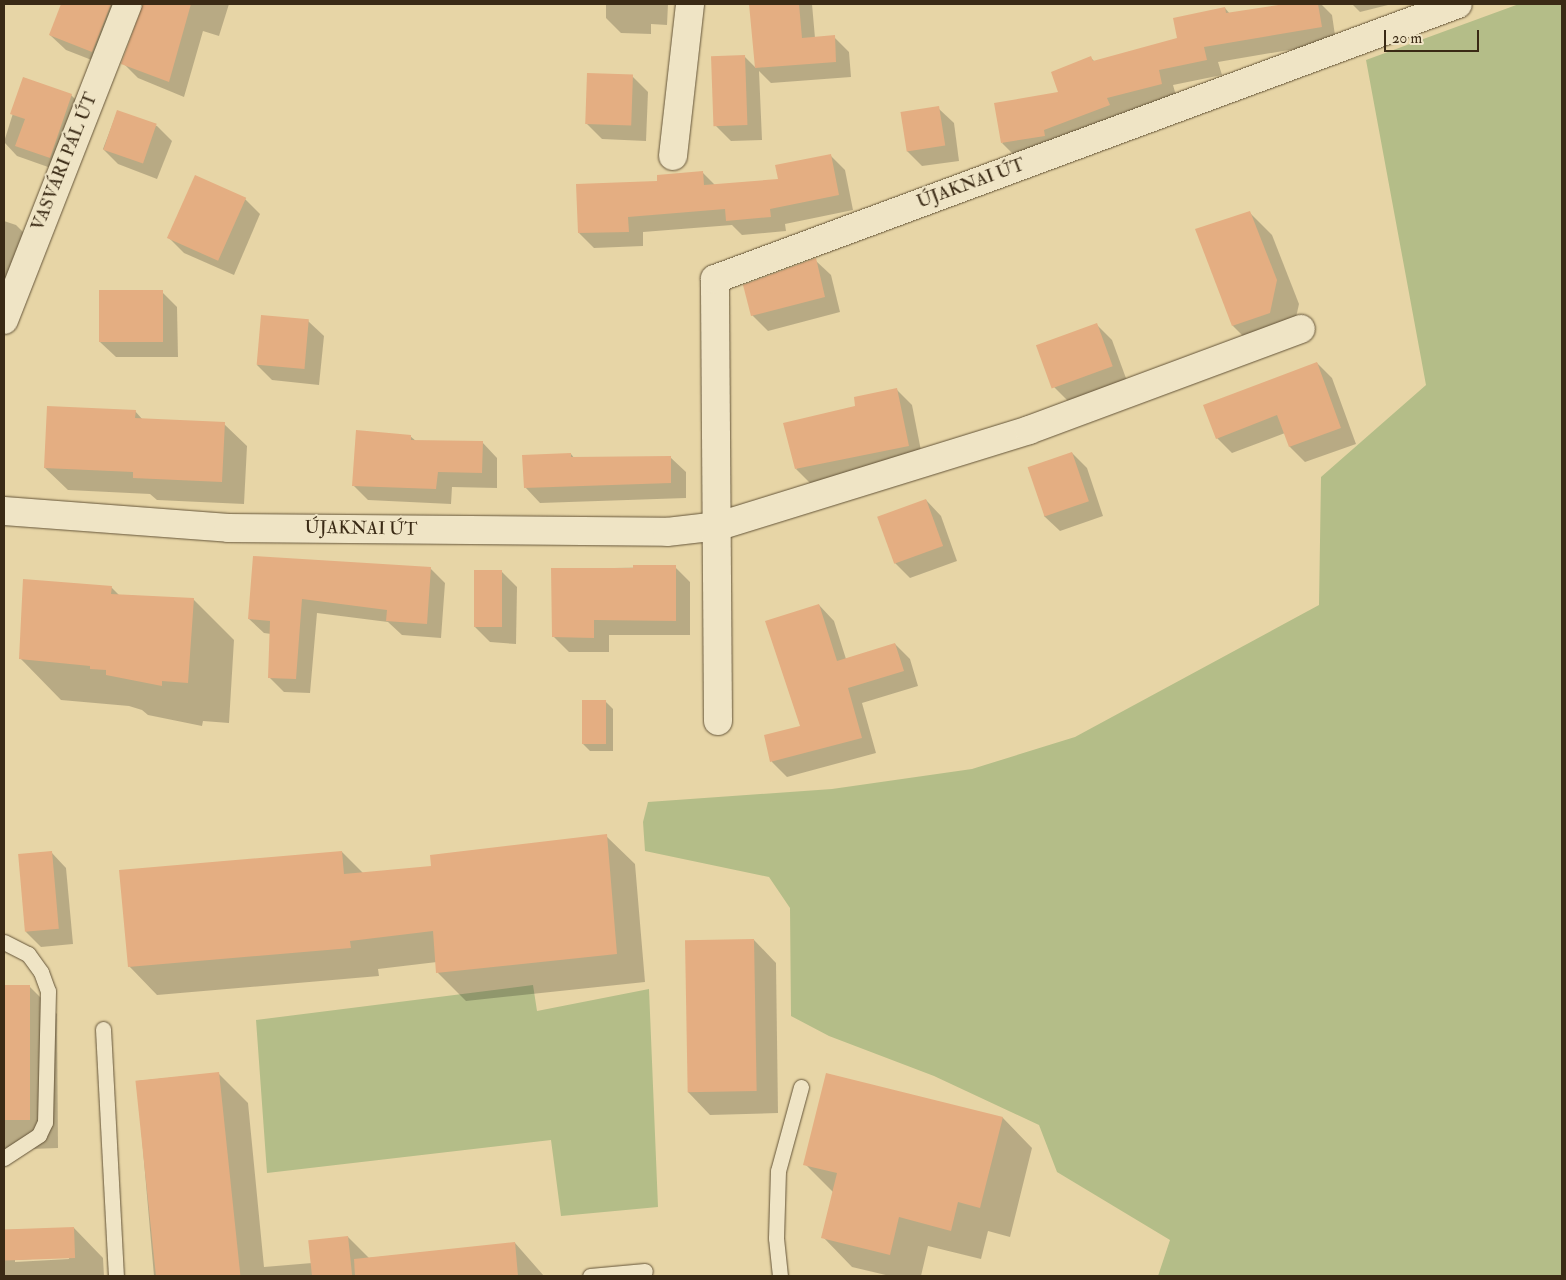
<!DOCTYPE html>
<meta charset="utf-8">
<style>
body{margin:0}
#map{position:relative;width:1566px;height:1280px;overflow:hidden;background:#e7d5a6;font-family:"IM FELL Double Pica",serif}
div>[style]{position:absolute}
.green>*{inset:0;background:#b4bd88}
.shadow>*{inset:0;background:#0003}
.building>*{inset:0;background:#e4ae82;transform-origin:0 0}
.roads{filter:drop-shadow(0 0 1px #655539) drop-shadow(0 0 1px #655539)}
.lane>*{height:15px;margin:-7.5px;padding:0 7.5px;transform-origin:7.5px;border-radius:7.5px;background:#efe4c5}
.street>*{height:28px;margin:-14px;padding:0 14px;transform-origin:14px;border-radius:14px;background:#efe4c5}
span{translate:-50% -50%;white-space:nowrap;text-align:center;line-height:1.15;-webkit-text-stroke:4px #efe4c5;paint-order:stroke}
.street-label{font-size:18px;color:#3a2a15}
.frame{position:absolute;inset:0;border:5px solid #3a2a15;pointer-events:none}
.scale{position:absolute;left:1384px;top:30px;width:95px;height:22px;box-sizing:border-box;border:2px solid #3a2a15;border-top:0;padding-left:6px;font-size:15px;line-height:18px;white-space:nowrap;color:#3a2a15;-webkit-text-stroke:4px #efe4c5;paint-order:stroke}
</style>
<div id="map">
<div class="green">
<i style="clip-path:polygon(1519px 4px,1562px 4px,1562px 1276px,1158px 1276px,1170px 1240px,1057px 1172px,1039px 1125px,934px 1076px,829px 1036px,791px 1016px,790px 908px,769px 877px,645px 851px,643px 822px,648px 802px,832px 789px,972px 769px,1075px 737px,1319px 605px,1321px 477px,1426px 385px,1366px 60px)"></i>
<i style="clip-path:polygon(533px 985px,537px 1011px,649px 989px,658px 1207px,561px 1216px,551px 1140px,267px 1173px,256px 1020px)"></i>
</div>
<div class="shadow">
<i style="clip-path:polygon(62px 4px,115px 4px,107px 66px,66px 50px,50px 35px)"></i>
<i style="clip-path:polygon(158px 4px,229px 4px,219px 36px,203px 31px,184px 97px,138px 78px,123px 63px,154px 17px)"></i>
<i style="clip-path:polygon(606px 4px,668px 4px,667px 25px,651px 24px,651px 34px,621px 33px,606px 18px)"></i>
<i style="clip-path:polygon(751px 4px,812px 4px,815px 38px,834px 37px,849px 52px,851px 77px,771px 83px,759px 71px,762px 140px,731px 141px,716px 126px,712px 57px,744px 56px,756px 68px)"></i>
<i style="clip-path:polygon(1292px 4px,1321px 4px,1332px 15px,1336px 42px,1218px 62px,1222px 75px,1173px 85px,1177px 99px,1122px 113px,1124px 121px,1017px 158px,1002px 143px,1060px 93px,1091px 58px,1095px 62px,1179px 39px,1225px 8px,1230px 14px)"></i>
<i style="clip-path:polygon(1352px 4px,1392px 4px,1360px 12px)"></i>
<i style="clip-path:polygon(632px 76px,648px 92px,646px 141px,602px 139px,587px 124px)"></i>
<i style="clip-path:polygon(24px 78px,71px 95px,86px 110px,65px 173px,17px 156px,4px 142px)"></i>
<i style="clip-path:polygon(938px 108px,954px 123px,959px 161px,922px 166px,907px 151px)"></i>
<i style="clip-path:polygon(117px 112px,157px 126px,172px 141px,157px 179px,118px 164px,103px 149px)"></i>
<i style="clip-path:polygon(830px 155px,845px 170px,853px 210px,785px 224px,786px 231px,742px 235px,732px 225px,643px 232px,643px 246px,594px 248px,579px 233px,658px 183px,703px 173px,716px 186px,779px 180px)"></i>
<i style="clip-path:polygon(245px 199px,260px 214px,234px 275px,184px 253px,169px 238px)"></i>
<i style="clip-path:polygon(1250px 213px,1272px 235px,1299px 304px,1292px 335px,1255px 348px,1233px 326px)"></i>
<i style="clip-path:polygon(4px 221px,16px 225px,31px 240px,17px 283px,4px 278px)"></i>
<i style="clip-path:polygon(815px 260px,831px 275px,840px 312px,768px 331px,752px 315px)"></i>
<i style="clip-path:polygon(162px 292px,177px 307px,178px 357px,116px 357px,100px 342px)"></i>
<i style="clip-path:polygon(308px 321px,324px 336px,319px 385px,272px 380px,257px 365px)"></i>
<i style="clip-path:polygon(1097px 325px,1112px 340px,1127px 381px,1069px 402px,1054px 387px)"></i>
<i style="clip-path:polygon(1317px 363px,1332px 378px,1356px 444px,1305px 462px,1290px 447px,1285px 433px,1232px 453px,1217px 438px)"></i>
<i style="clip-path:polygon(897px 390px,912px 405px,923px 461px,811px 484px,796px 469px,857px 407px)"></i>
<i style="clip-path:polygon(135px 411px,143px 420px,224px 424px,247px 446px,244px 504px,157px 500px,150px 494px,68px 490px,45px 468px)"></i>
<i style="clip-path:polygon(410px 436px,416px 441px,482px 442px,497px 458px,497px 488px,452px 487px,451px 504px,368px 500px,353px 485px)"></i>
<i style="clip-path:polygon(1072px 453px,1087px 468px,1103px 516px,1060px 531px,1044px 516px)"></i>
<i style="clip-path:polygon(571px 454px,575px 459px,670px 457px,686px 472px,686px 498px,540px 503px,525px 487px)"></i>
<i style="clip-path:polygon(926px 500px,941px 516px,957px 561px,910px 578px,895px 563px)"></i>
<i style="clip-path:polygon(254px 557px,430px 568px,445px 583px,441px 638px,402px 635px,388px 622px,317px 613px,310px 693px,284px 692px,269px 677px,271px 634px,264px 633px,249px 619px)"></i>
<i style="clip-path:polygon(675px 567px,690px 582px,690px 635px,609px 635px,609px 652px,569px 652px,554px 637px,552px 569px)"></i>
<i style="clip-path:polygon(502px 572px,517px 587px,516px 644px,490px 642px,475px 627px)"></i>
<i style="clip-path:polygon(111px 587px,119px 595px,193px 599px,234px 640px,229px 723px,203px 721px,202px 726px,148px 715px,142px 710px,129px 706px,61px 700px,20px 658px)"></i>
<i style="clip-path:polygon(819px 605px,834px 621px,846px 659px,895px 644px,910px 659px,918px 686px,862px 703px,876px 753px,787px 777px,772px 762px,765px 736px,802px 727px)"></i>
<i style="clip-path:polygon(606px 702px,613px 709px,613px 751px,590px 751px,583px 744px)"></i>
<i style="clip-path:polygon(606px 836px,635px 864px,645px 982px,466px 1001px,438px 973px,437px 962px,378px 969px,379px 976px,157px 995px,129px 966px,342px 852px,364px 874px,433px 867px)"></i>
<i style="clip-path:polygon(51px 852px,66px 868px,73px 944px,41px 947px,26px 932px)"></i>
<i style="clip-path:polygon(754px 940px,776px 963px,778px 1113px,710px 1115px,688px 1092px)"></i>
<i style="clip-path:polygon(29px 986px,57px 1014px,58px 1148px,4px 1150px,4px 988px)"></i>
<i style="clip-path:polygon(218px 1073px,248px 1103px,264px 1267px,312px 1263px,348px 1237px,369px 1258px,515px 1243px,544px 1276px,154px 1276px,137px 1081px)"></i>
<i style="clip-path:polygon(827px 1074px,1003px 1118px,1032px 1148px,1010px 1237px,988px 1231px,981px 1259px,928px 1246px,921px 1276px,890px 1276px,852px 1267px,823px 1237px,834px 1193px,805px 1164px)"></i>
<i style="clip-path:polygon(evenodd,74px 1228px,103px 1258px,104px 1276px,4px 1276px,4px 1230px,74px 1228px,69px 1257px,69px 1259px,15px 1262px,15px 1260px,69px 1257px)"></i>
</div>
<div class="building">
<i style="clip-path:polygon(61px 4px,111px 4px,92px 52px,49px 35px)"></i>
<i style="clip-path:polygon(143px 4px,191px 4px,169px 82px,121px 64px)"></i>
<i style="clip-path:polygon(749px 4px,799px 4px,802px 38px,835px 35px,836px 62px,755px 68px)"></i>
<i style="clip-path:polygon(1285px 4px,1318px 4px,1322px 27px,1204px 47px,1207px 60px,1159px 70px,1162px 84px,1107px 98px,1110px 105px,1044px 130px,1045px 136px,1001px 143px,994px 103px,1058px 92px,1051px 72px,1091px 56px,1093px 61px,1177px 38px,1173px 18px,1225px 7px,1226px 13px)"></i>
<i style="left:745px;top:55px;width:70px;height:34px;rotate:88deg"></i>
<i style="left:587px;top:73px;width:46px;height:51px;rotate:2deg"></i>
<i style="clip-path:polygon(23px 77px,72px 94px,50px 158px,15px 146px,25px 119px,10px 114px)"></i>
<i style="left:939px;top:106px;width:40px;height:39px;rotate:81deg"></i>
<i style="left:117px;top:110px;width:42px;height:42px;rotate:19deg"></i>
<i style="clip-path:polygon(831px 154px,839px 195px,770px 209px,771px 217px,726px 221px,725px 209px,628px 217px,629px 232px,578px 233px,576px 184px,657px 181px,657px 175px,703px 171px,704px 185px,778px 179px,775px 165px)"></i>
<i style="left:195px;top:175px;width:56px;height:69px;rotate:24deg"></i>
<i style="clip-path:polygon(1250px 211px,1277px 280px,1270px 313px,1232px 326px,1195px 229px)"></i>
<i style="clip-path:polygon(816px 258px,825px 297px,751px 316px,743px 285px)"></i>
<i style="left:99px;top:290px;width:64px;height:52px"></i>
<i style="left:261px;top:315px;width:48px;height:50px;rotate:5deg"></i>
<i style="left:1097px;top:323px;width:46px;height:65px;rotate:70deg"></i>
<i style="clip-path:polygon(1317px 362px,1341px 428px,1289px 447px,1277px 415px,1216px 439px,1203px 405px)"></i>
<i style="clip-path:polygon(897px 388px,909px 446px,795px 469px,783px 423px,855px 406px,854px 397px)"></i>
<i style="clip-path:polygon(47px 406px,136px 410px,135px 418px,225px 422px,222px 482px,133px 478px,133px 472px,44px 468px)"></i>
<i style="clip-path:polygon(356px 430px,411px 435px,411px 440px,483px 441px,482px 473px,438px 472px,436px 489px,352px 486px)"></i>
<i style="left:1072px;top:452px;width:52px;height:47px;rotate:71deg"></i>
<i style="clip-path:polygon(571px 453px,571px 457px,671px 456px,671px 483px,524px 488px,522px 455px)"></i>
<i style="left:926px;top:499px;width:50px;height:52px;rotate:70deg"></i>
<i style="clip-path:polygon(253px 556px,431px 567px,427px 624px,386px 621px,387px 610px,302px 599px,296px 679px,268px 678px,270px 621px,248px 619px)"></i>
<i style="clip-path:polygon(633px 565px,676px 565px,676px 621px,594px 620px,594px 638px,552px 637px,551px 568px,633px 568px)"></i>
<i style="left:474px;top:570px;width:28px;height:57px"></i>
<i style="clip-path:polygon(23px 579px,112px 586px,111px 594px,194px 598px,188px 683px,162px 681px,162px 686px,106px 675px,106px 670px,90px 669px,90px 666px,19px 659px)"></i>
<i style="clip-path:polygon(819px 604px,837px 661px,895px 643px,904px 671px,848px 688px,862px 738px,770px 762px,764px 735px,800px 726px,765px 621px)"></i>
<i style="left:582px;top:700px;width:24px;height:44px"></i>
<i style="clip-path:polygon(607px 834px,617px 954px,436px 973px,433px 931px,350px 941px,351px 948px,128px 967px,119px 870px,342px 851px,344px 874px,431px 866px,430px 855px)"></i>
<i style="left:52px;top:851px;width:78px;height:34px;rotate:85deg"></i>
<i style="left:754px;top:939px;width:152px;height:69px;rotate:89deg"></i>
<i style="left:30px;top:985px;width:135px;height:26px;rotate:90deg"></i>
<i style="left:219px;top:1072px;width:205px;height:84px;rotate:84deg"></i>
<i style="clip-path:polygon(826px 1073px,1003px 1117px,980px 1208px,958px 1202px,951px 1231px,899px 1217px,890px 1255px,821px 1238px,837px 1173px,803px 1165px)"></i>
<i style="left:74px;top:1227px;width:31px;height:70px;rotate:88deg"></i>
<i style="left:348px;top:1236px;width:40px;height:40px;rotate:84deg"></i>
<i style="clip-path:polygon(515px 1242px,518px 1276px,355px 1276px,354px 1259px)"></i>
</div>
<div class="roads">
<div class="lane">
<i style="left:4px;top:942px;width:27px;rotate:27deg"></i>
<i style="left:28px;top:954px;width:22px;rotate:54deg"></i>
<i style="left:41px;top:972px;width:20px;rotate:70deg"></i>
<i style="left:48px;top:991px;width:131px;rotate:91.3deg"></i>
<i style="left:45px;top:1122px;width:14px;rotate:115deg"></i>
<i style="left:39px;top:1135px;width:42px;rotate:146.7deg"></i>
<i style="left:103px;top:1029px;width:247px;rotate:87deg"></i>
<i style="left:590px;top:1276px;width:55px;rotate:-5.2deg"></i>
<i style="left:780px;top:1276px;width:38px;rotate:-96deg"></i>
<i style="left:776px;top:1238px;width:67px;rotate:-88.3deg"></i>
<i style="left:778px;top:1171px;width:87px;rotate:-74.7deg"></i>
</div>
<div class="street">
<i style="left:673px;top:156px;width:153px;rotate:-83.6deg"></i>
<i style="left:4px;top:320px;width:339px;rotate:-68.6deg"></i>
<i style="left:4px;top:511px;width:225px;rotate:4.3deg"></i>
<i style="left:228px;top:528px;width:439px;rotate:0.5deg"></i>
<i style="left:667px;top:532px;width:52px;rotate:-6.6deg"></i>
<i style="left:719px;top:526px;width:325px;rotate:-17.2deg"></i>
<i style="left:1029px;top:430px;width:290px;rotate:-20.4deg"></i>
<i style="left:718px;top:721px;width:442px;rotate:-90.4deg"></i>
<i style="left:715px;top:279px;width:792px;rotate:-20.31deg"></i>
</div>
</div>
<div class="street-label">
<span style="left:65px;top:162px;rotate:-68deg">VASVÁRI PÁL ÚT</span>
<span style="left:971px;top:184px;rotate:-20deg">ÚJAKNAI ÚT</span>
<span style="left:361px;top:529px;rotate:1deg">ÚJAKNAI ÚT</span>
</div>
<div class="frame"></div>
<div class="scale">20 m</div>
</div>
